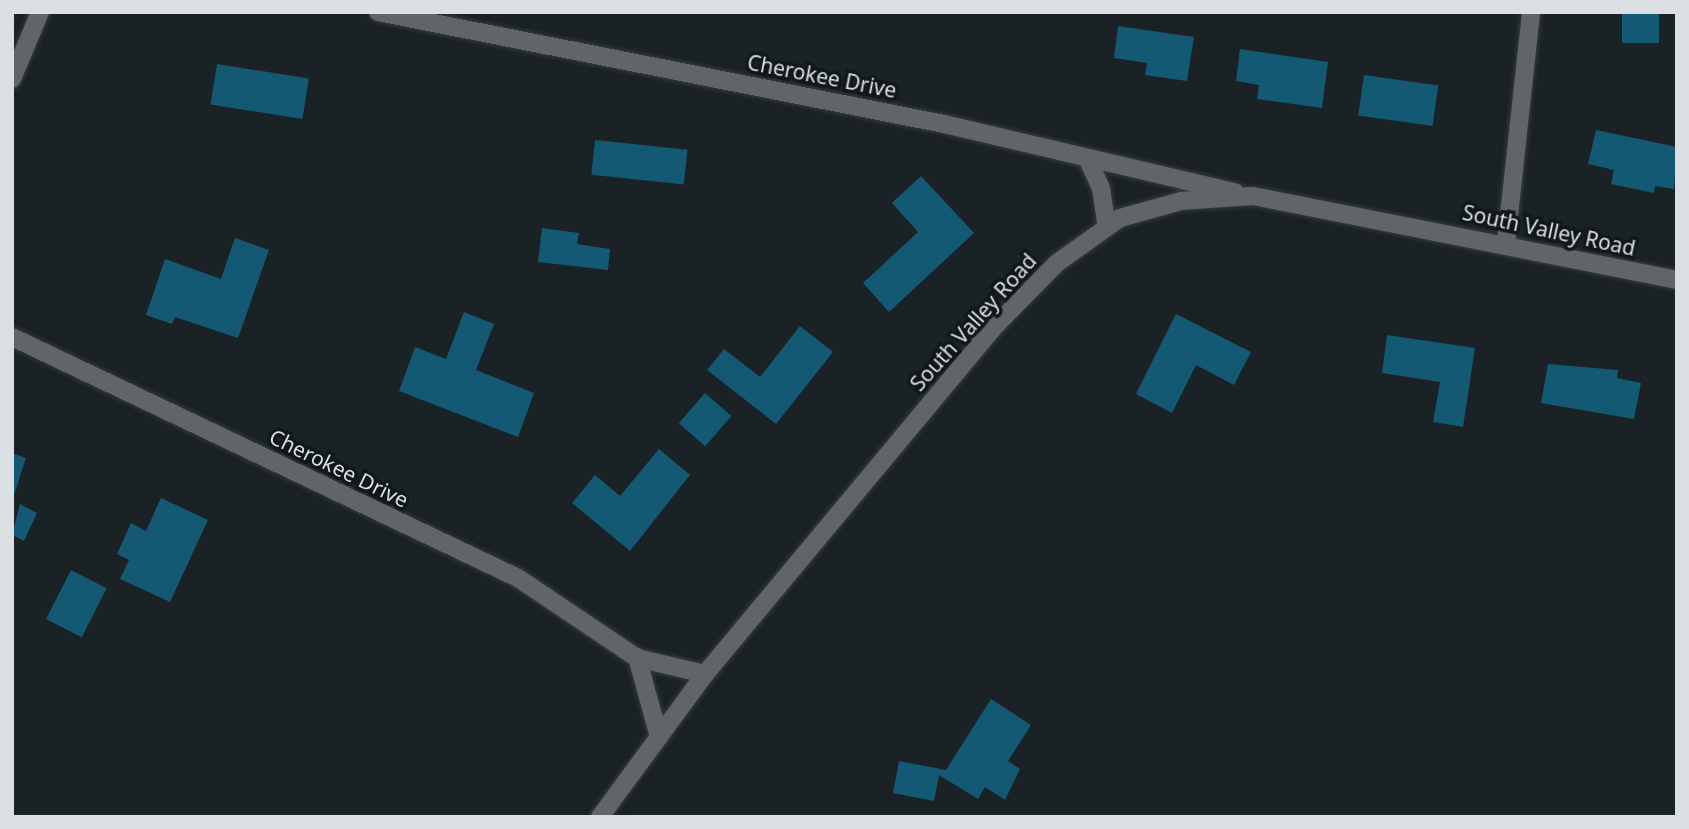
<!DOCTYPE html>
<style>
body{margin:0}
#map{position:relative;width:1689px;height:829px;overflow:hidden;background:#1a2225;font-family:"Noto Sans",sans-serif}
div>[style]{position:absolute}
.building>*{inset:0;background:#135973;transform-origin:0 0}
.roads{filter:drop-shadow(0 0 2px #353c3f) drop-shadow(0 0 2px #353c3f)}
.minor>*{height:18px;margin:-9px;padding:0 9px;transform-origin:9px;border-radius:9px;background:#616567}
span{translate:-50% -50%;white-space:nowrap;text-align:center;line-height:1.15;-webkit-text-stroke:7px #11181c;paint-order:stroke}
.street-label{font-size:21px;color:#dadfe1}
.frame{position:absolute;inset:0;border:14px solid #dadfe1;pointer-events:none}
</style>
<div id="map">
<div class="building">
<i style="left:1622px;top:12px;width:37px;height:31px"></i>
<i style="clip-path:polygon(1118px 26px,1194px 37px,1187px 81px,1145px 75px,1147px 63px,1114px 58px)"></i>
<i style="clip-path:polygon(1240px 49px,1328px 62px,1322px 108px,1257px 99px,1259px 85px,1236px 81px)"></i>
<i style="left:217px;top:64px;width:93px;height:41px;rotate:9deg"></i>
<i style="left:1364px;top:75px;width:75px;height:41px;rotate:8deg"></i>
<i style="clip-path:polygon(1596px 130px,1677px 147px,1674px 189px,1655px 186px,1654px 193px,1611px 184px,1614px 170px,1588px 164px)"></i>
<i style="left:595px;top:140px;width:93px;height:35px;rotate:6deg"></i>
<i style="clip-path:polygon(921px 176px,974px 233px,889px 312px,863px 283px,918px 232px,892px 203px)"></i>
<i style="clip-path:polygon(542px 228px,579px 233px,577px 244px,610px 249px,608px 270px,538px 262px)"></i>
<i style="clip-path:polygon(235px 238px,269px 250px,238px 338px,175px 317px,172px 324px,146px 315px,165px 259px,221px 279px)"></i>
<i style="clip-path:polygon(464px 312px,494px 324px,476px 370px,534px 393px,518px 437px,399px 391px,415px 347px,446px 359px)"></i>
<i style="clip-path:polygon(1176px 314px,1251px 352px,1234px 385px,1196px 365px,1172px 413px,1136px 394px)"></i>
<i style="clip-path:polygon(800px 326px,833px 352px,776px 424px,707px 370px,724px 349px,760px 377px)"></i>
<i style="clip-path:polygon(1387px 335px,1475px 348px,1463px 427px,1433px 422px,1440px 382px,1382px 373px)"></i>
<i style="clip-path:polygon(1548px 364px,1618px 370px,1617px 378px,1641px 383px,1634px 419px,1541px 403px)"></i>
<i style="left:705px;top:393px;width:35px;height:40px;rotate:41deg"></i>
<i style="clip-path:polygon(659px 449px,690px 475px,630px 551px,572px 503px,595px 475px,620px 496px)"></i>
<i style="clip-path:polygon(12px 453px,26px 458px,13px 498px,12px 498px)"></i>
<i style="clip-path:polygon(161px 498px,208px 520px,170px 602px,120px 579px,129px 560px,117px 554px,131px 523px,146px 531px)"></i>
<i style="clip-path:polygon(20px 504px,37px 513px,24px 541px,12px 535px)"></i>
<i style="left:71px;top:570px;width:40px;height:55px;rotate:27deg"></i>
<i style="clip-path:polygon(991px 699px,1031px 725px,1008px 761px,1020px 769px,1005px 800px,985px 787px,978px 799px,939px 775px,934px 801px,893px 793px,899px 761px,946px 770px)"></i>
</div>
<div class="roads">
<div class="minor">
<i style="left:378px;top:12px;width:577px;rotate:11.19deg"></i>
<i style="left:944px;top:124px;width:299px;rotate:13.2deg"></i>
<i style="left:12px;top:79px;width:73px;rotate:-67.3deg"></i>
<i style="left:1087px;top:158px;width:33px;rotate:65deg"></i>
<i style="left:1101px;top:188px;width:40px;rotate:81.5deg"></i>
<i style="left:1506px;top:243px;width:232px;rotate:-83.8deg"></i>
<i style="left:12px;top:337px;width:560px;rotate:25.47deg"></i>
<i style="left:518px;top:578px;width:143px;rotate:33.9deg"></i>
<i style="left:637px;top:658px;width:70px;rotate:13.2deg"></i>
<i style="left:637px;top:657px;width:83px;rotate:74.6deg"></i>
<i style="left:600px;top:817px;width:177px;rotate:-53.7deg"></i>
<i style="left:705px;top:674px;width:454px;rotate:-50.2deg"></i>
<i style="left:996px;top:325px;width:87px;rotate:-45.5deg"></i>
<i style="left:1057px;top:263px;width:77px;rotate:-35.5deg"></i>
<i style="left:1120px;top:218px;width:63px;rotate:-15.6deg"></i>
<i style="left:1181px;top:201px;width:72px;rotate:-4deg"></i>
<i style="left:1253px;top:196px;width:432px;rotate:11.2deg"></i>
</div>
</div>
<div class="street-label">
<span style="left:822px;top:76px;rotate:11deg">Cherokee Drive</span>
<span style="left:1549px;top:230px;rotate:12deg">South Valley Road</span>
<span style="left:973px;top:322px;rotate:-48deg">South Valley Road</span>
<span style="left:339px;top:468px;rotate:26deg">Cherokee Drive</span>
</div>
<div class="frame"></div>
</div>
